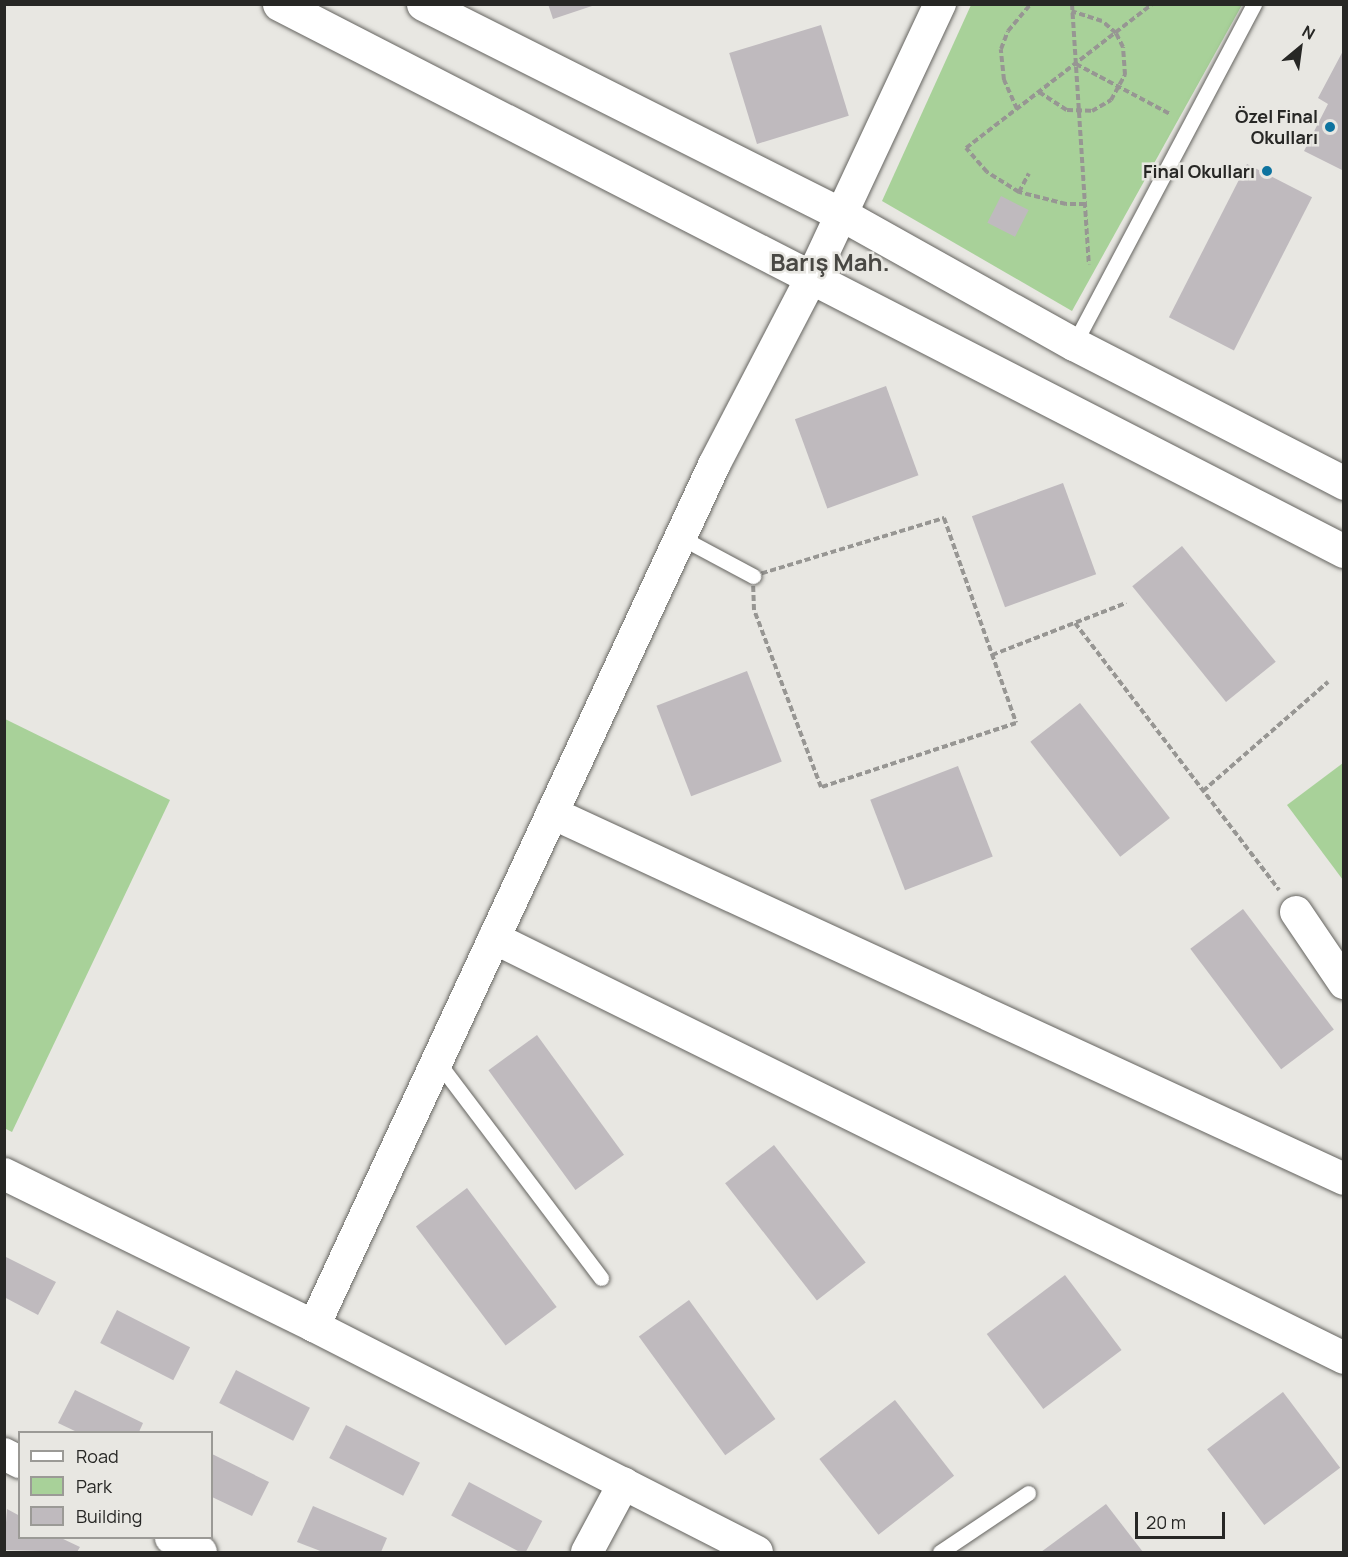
<!DOCTYPE html>
<meta charset="utf-8">
<style>
body{margin:0}
#map{position:relative;width:1348px;height:1557px;overflow:hidden;background:#e8e7e2;font-family:Manrope,sans-serif}
div>[style]{position:absolute}
.green>*{inset:0;background:#a8d199}
.building>*{inset:0;background:#bfbabe;transform-origin:0 0}
.path>*{height:4px;margin-top:-2px;transform-origin:0;background:repeating-linear-gradient(90deg,#979693 0 6px,transparent 0 9px)}
.roads{filter:drop-shadow(0 0 2px #656460) drop-shadow(0 0 2px #656460)}
.lane>*{height:15px;margin:-7.5px;padding:0 7.5px;transform-origin:7.5px;border-radius:7.5px;background:#fff}
.street>*{height:32px;margin:-16px;padding:0 16px;transform-origin:16px;border-radius:16px;background:#fff}
.secondary>*{height:33px;margin:-16.5px;padding:0 16.5px;transform-origin:16.5px;border-radius:16.5px;background:#fff}
.dots>*{width:16px;height:16px;translate:-50% -50%;box-sizing:border-box;border:3px solid #e8e7e2;border-radius:50%}
span{translate:-50% -50%;white-space:nowrap;text-align:center;line-height:1.15;-webkit-text-stroke:5px #e8e7e2;paint-order:stroke}
.poi-label{font-size:18px;color:#272725;font-weight:700}
.right{translate:-100% -50%;text-align:right}
.district-label{font-size:24px;color:#494844;font-weight:700}
.frame{position:absolute;inset:0;border:6px solid #272725;pointer-events:none}
.legend{position:absolute;left:18px;top:1431px;width:195px;height:108px;box-sizing:border-box;background:#e8e7e2;border:2px solid #9b9a96;margin:0;padding:8px 10px;list-style:none;font-size:18px;color:#272725}
.legend li{display:flex;align-items:center;gap:12px;height:30px}
.legend b{width:30px;border:2px solid #9b9a96}
.north{position:absolute;left:1270px;top:18px;width:60px;height:60px;-webkit-text-stroke:4px #e8e7e2;paint-order:stroke;rotate:29deg;font-size:16px;font-weight:700;line-height:24px;text-align:center;color:#272725}
.north::after{content:'';display:block;margin:auto;width:21px;height:27px;background:#272725;clip-path:polygon(50% 0,100% 100%,50% 72%,0 100%)}
.scale{position:absolute;left:1135px;top:1512px;width:90px;height:27px;box-sizing:border-box;border:3px solid #272725;border-top:0;padding-left:8px;font-size:18px;line-height:21px;white-space:nowrap;color:#272725;-webkit-text-stroke:4px #e8e7e2;paint-order:stroke}
</style>
<div id="map">
<div class="green">
<i style="clip-path:polygon(971px 5px,1242px 5px,1072px 311px,882px 201px)"></i>
<i style="clip-path:polygon(5px 719px,170px 800px,12px 1132px,4px 1128px)"></i>
<i style="clip-path:polygon(1343px 763px,1343px 880px,1287px 805px)"></i>
</div>
<div class="building">
<i style="clip-path:polygon(548px 4px,595px 4px,595px 5px,553px 19px)"></i>
<i style="left:821px;top:25px;width:95px;height:96px;rotate:73deg"></i>
<i style="clip-path:polygon(1344px 49px,1344px 171px,1304px 151px,1328px 104px,1318px 98px)"></i>
<i style="left:1247px;top:164px;width:73px;height:172px;rotate:27deg"></i>
<i style="left:1001px;top:196px;width:31px;height:30px;rotate:27deg"></i>
<i style="left:886px;top:386px;width:95px;height:97px;rotate:70deg"></i>
<i style="left:1063px;top:483px;width:97px;height:97px;rotate:70deg"></i>
<i style="left:1182px;top:546px;width:149px;height:64px;rotate:51deg"></i>
<i style="left:747px;top:671px;width:97px;height:97px;rotate:69deg"></i>
<i style="left:1080px;top:703px;width:146px;height:63px;rotate:52deg"></i>
<i style="left:958px;top:766px;width:97px;height:94px;rotate:69deg"></i>
<i style="left:1243px;top:909px;width:151px;height:66px;rotate:53deg"></i>
<i style="left:537px;top:1035px;width:148px;height:60px;rotate:54deg"></i>
<i style="left:774px;top:1145px;width:149px;height:62px;rotate:52deg"></i>
<i style="left:467px;top:1188px;width:149px;height:64px;rotate:53deg"></i>
<i style="clip-path:polygon(4px 1256px,56px 1282px,38px 1315px,4px 1297px)"></i>
<i style="left:1065px;top:1275px;width:94px;height:98px;rotate:53deg"></i>
<i style="left:689px;top:1300px;width:147px;height:62px;rotate:54deg"></i>
<i style="left:117px;top:1310px;width:82px;height:37px;rotate:27deg"></i>
<i style="left:236px;top:1370px;width:83px;height:37px;rotate:27deg"></i>
<i style="clip-path:polygon(75px 1390px,143px 1423px,139px 1432px,77px 1432px,58px 1423px)"></i>
<i style="left:1283px;top:1392px;width:95px;height:95px;rotate:53deg"></i>
<i style="left:895px;top:1400px;width:96px;height:96px;rotate:52deg"></i>
<i style="left:346px;top:1425px;width:83px;height:37px;rotate:27deg"></i>
<i style="clip-path:polygon(212px 1454px,269px 1482px,252px 1516px,212px 1497px)"></i>
<i style="left:469px;top:1482px;width:83px;height:38px;rotate:28deg"></i>
<i style="clip-path:polygon(1106px 1504px,1143px 1552px,1041px 1552px)"></i>
<i style="clip-path:polygon(313px 1506px,387px 1538px,381px 1552px,323px 1552px,297px 1542px)"></i>
<i style="clip-path:polygon(7px 1509px,20px 1516px,20px 1538px,61px 1538px,80px 1547px,77px 1552px,4px 1550px)"></i>
</div>
<div class="path">
<i style="left:1072px;top:4px;width:261px;rotate:86.3deg"></i>
<i style="left:1076px;top:64px;width:106px;rotate:28deg"></i>
<i style="left:1039px;top:92px;width:33px;rotate:33deg"></i>
<i style="left:1067px;top:110px;width:25px;rotate:2deg"></i>
<i style="left:1092px;top:111px;width:22px;rotate:-30deg"></i>
<i style="left:1111px;top:100px;width:29px;rotate:-61deg"></i>
<i style="left:1125px;top:75px;width:28px;rotate:-94deg"></i>
<i style="left:1123px;top:47px;width:16px;rotate:-117deg"></i>
<i style="left:1116px;top:33px;width:18px;rotate:-139deg"></i>
<i style="left:1102px;top:21px;width:32px;rotate:-162deg"></i>
<i style="left:1017px;top:109px;width:32px;rotate:-114deg"></i>
<i style="left:1004px;top:80px;width:31px;rotate:-96deg"></i>
<i style="left:1001px;top:49px;width:19px;rotate:-69deg"></i>
<i style="left:1008px;top:31px;width:35px;rotate:-50deg"></i>
<i style="left:1019px;top:192px;width:21px;rotate:-62deg"></i>
<i style="left:1085px;top:204px;width:19px;rotate:180deg"></i>
<i style="left:1066px;top:204px;width:49px;rotate:-165.7deg"></i>
<i style="left:1019px;top:192px;width:38px;rotate:-148deg"></i>
<i style="left:987px;top:172px;width:32px;rotate:-131deg"></i>
<i style="left:966px;top:148px;width:235px;rotate:-37.7deg"></i>
<i style="left:944px;top:518px;width:217px;rotate:70.6deg"></i>
<i style="left:1016px;top:723px;width:205px;rotate:161.8deg"></i>
<i style="left:821px;top:787px;width:189px;rotate:-110.7deg"></i>
<i style="left:754px;top:610px;width:34px;rotate:-92deg"></i>
<i style="left:753px;top:576px;width:200px;rotate:-16.9deg"></i>
<i style="left:1075px;top:623px;width:336px;rotate:52.6deg"></i>
<i style="left:992px;top:655px;width:144px;rotate:-21.2deg"></i>
<i style="left:1203px;top:791px;width:166px;rotate:-41.1deg"></i>
</div>
<div class="roads">
<div class="lane">
<i style="left:1074px;top:344px;width:385px;rotate:-62.1deg"></i>
<i style="left:680px;top:537px;width:83px;rotate:28.1deg"></i>
<i style="left:437px;top:1061px;width:272px;rotate:52.9deg"></i>
<i style="left:940px;top:1552px;width:106px;rotate:-33.8deg"></i>
</div>
<div class="street">
<i style="left:552px;top:813px;width:872px;rotate:24.8deg"></i>
<i style="left:1296px;top:912px;width:86px;rotate:55.9deg"></i>
<i style="left:494px;top:938px;width:948px;rotate:26.29deg"></i>
<i style="left:4px;top:1174px;width:345px;rotate:26.1deg"></i>
<i style="left:314px;top:1326px;width:497px;rotate:27deg"></i>
<i style="left:314px;top:1326px;width:949px;rotate:-65.08deg"></i>
<i style="left:714px;top:465px;width:212px;rotate:-62.5deg"></i>
<i style="left:812px;top:277px;width:302px;rotate:-64.9deg"></i>
<i style="left:4px;top:1454px;width:18px;rotate:27deg"></i>
<i style="left:171px;top:1538px;width:33px;rotate:25deg"></i>
<i style="left:587px;top:1552px;width:78px;rotate:-61.8deg"></i>
</div>
<div class="secondary">
<i style="left:279px;top:4px;width:1197px;rotate:27.19deg"></i>
<i style="left:423px;top:4px;width:468px;rotate:26.7deg"></i>
<i style="left:841px;top:214px;width:267px;rotate:29.2deg"></i>
<i style="left:1074px;top:344px;width:304px;rotate:27.2deg"></i>
</div>
</div>
<div class="dots">
<i style="left:1330px;top:127px;background:#0d739f"></i>
<i style="left:1267px;top:171px;background:#0d739f"></i>
</div>
<div class="poi-label">
<span class="right" style="left:1318px;top:127px">Özel Final<br>Okulları</span>
<span class="right" style="left:1255px;top:171px">Final Okulları</span>
</div>
<div class="district-label">
<span style="left:830px;top:262px">Barış Mah.</span>
</div>
<div class="frame"></div>
<ul class="legend">
<li><b style="height:8px;background:#fff"></b>Road</li>
<li><b style="height:16px;background:#a8d199"></b>Park</li>
<li><b style="height:16px;background:#bfbabe"></b>Building</li>
</ul>
<div class="north">N</div>
<div class="scale">20 m</div>
</div>
